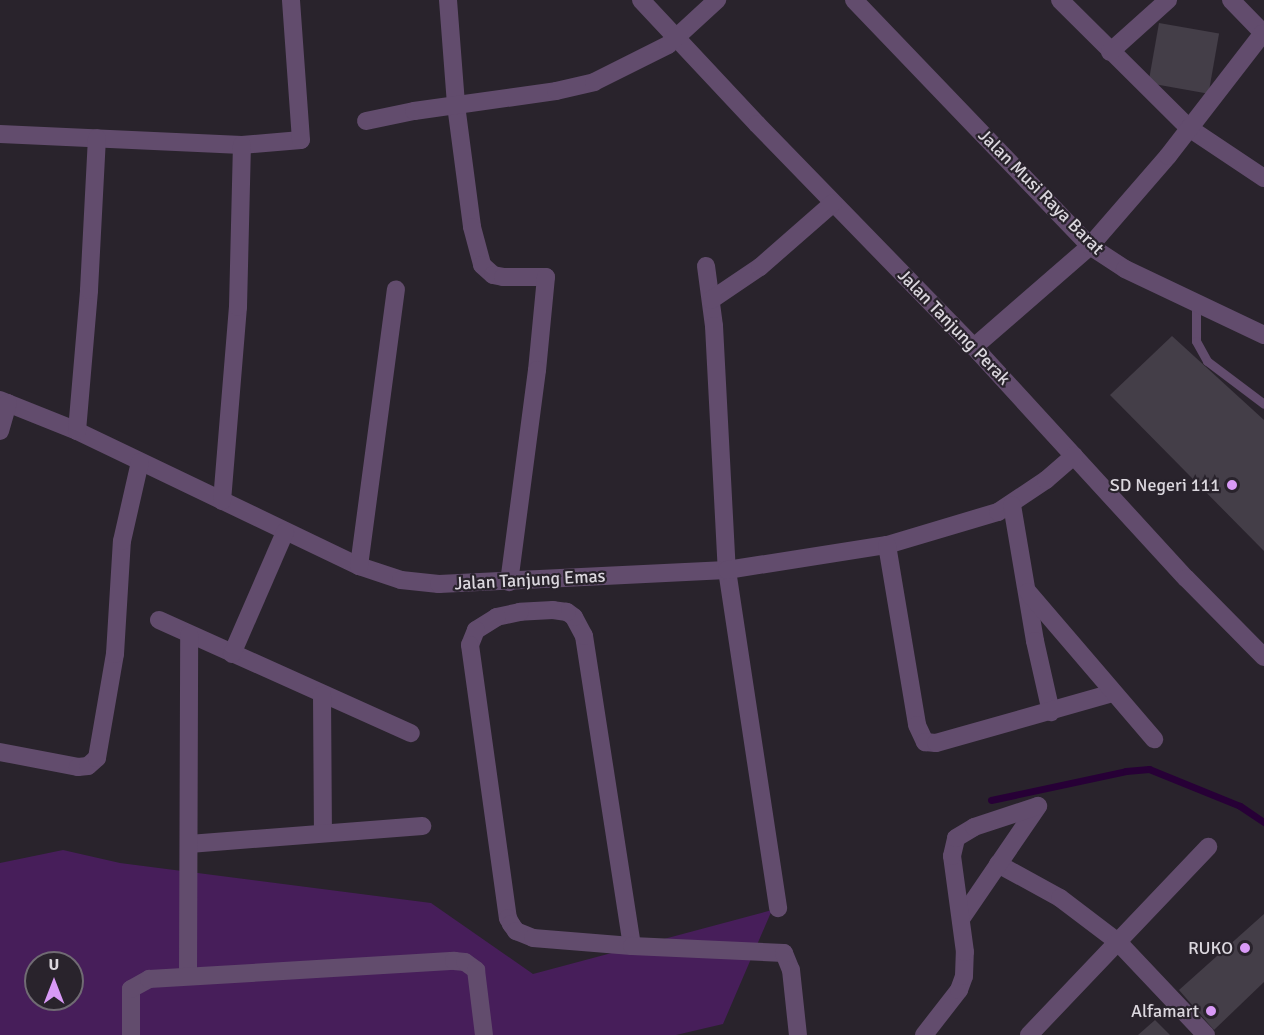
<!DOCTYPE html>
<style>
body{margin:0}
#map{position:relative;width:1264px;height:1035px;overflow:hidden;background:#29232c;font-family:Signika,sans-serif}
div>[style]{position:absolute}
.green>*{inset:0;background:#471e5a}
.stream>*{height:7px;margin:-3.5px;padding:0 3.5px;transform-origin:3.5px;border-radius:3.5px;background:#270036}
.building>*{inset:0;background:#443e48;transform-origin:0 0}
.lane>*{height:9px;margin:-4.5px;padding:0 4.5px;transform-origin:4.5px;border-radius:4.5px;background:#624c6d}
.street>*{height:18px;margin:-9px;padding:0 9px;transform-origin:9px;border-radius:9px;background:#624c6d}
.dots>*{width:16px;height:16px;translate:-50% -50%;box-sizing:border-box;border:3px solid #29232c;border-radius:50%}
span{translate:-50% -50%;white-space:nowrap;text-align:center;line-height:1.15;-webkit-text-stroke:4.5px #29232c;paint-order:stroke}
.street-label{font-size:18px;color:#dbd7de}
.poi-label{font-size:18px;color:#dbd7de}
.right{translate:-100% -50%;text-align:right}
.north{position:absolute;left:24px;top:951px;width:60px;height:60px;box-sizing:border-box;background:#29232c;border:2px solid #706b73;border-radius:50%;rotate:0deg;font-size:16px;font-weight:700;line-height:24px;text-align:center;color:#dbd7de}
.north::after{content:'';display:block;margin:auto;width:21px;height:27px;background:#d99af7;clip-path:polygon(50% 0,100% 100%,50% 72%,0 100%)}
</style>
<div id="map">
<div class="green">
<i style="clip-path:polygon(evenodd,63px 850px,120px 863px,431px 903px,533px 974px,772px 910px,723px 1024px,676px 1035px,0 1035px,0 863px,63px 850px,36px 963px,72px 963px,72px 999px,36px 999px,36px 963px)"></i>
</div>
<div class="stream">
<i style="left:991px;top:800px;width:138px;rotate:-12.1deg"></i>
<i style="left:1126px;top:771px;width:23px;rotate:-5deg"></i>
<i style="left:1149px;top:769px;width:98px;rotate:22.1deg"></i>
<i style="left:1240px;top:806px;width:29px;rotate:34deg"></i>
</div>
<div class="building">
<i style="left:1159px;top:23px;width:61px;height:61px;rotate:10deg"></i>
<i style="clip-path:polygon(1172px 336px,1264px 420px,1264px 551px,1110px 395px)"></i>
<i style="clip-path:polygon(1264px 914px,1264px 982px,1214px 1030px,1179px 990px)"></i>
<i style="clip-path:polygon(1155px 1020px,1170px 1035px,1138px 1035px)"></i>
</div>
<div class="lane">
<i style="left:1196px;top:304px;width:37px;rotate:90deg"></i>
<i style="left:1196px;top:341px;width:23px;rotate:61deg"></i>
<i style="left:1207px;top:361px;width:71px;rotate:37deg"></i>
</div>
<div class="street">
<i style="left:448px;top:0;width:105px;rotate:85.6deg"></i>
<i style="left:456px;top:105px;width:123px;rotate:82.5deg"></i>
<i style="left:472px;top:227px;width:39px;rotate:75deg"></i>
<i style="left:482px;top:265px;width:15px;rotate:42deg"></i>
<i style="left:493px;top:275px;width:10px;rotate:11deg"></i>
<i style="left:503px;top:277px;width:43px"></i>
<i style="left:546px;top:277px;width:93px;rotate:95.5deg"></i>
<i style="left:537px;top:370px;width:214px;rotate:97.5deg"></i>
<i style="left:641px;top:0;width:170px;rotate:46.9deg"></i>
<i style="left:757px;top:124px;width:311px;rotate:45.8deg"></i>
<i style="left:974px;top:347px;width:314px;rotate:47.5deg"></i>
<i style="left:1186px;top:578px;width:111px;rotate:45.4deg"></i>
<i style="left:854px;top:0;width:341px;rotate:46.2deg"></i>
<i style="left:1090px;top:246px;width:42px;rotate:33.3deg"></i>
<i style="left:1125px;top:269px;width:154px;rotate:25.4deg"></i>
<i style="left:1060px;top:0;width:182px;rotate:44.8deg"></i>
<i style="left:1189px;top:128px;width:90px;rotate:33.7deg"></i>
<i style="left:1231px;top:0;width:47px;rotate:45.9deg"></i>
<i style="left:1110px;top:52px;width:78px;rotate:-41.9deg"></i>
<i style="left:366px;top:121px;width:49px;rotate:-11.8deg"></i>
<i style="left:414px;top:111px;width:143px;rotate:-8deg"></i>
<i style="left:556px;top:91px;width:39px;rotate:-13deg"></i>
<i style="left:594px;top:82px;width:83px;rotate:-26.6deg"></i>
<i style="left:668px;top:45px;width:67px;rotate:-42.6deg"></i>
<i style="left:0;top:134px;width:242px;rotate:2.6deg"></i>
<i style="left:242px;top:145px;width:59px;rotate:-4.8deg"></i>
<i style="left:301px;top:140px;width:140px;rotate:-94.1deg"></i>
<i style="left:706px;top:266px;width:61px;rotate:82.4deg"></i>
<i style="left:714px;top:326px;width:244px;rotate:87deg"></i>
<i style="left:727px;top:570px;width:342px;rotate:81.4deg"></i>
<i style="left:711px;top:300px;width:59px;rotate:-34deg"></i>
<i style="left:760px;top:267px;width:97px;rotate:-41.2deg"></i>
<i style="left:974px;top:347px;width:154px;rotate:-41deg"></i>
<i style="left:1090px;top:246px;width:119px;rotate:-49.1deg"></i>
<i style="left:1168px;top:156px;width:155px;rotate:-52.3deg"></i>
<i style="left:0;top:400px;width:83px;rotate:21.9deg"></i>
<i style="left:77px;top:431px;width:313px;rotate:25.6deg"></i>
<i style="left:359px;top:566px;width:44px;rotate:18.4deg"></i>
<i style="left:401px;top:580px;width:38px;rotate:6deg"></i>
<i style="left:439px;top:584px;width:288px;rotate:-2.8deg"></i>
<i style="left:727px;top:570px;width:162px;rotate:-8.9deg"></i>
<i style="left:887px;top:545px;width:116px;rotate:-16.6deg"></i>
<i style="left:998px;top:512px;width:58px;rotate:-33.7deg"></i>
<i style="left:1046px;top:480px;width:37px;rotate:-41deg"></i>
<i style="left:0;top:431px;width:29px;rotate:-74deg"></i>
<i style="left:77px;top:431px;width:142px;rotate:-85.1deg"></i>
<i style="left:89px;top:290px;width:152px;rotate:-87deg"></i>
<i style="left:222px;top:501px;width:195px;rotate:-85.3deg"></i>
<i style="left:238px;top:307px;width:162px;rotate:-88.6deg"></i>
<i style="left:1012px;top:505px;width:138px;rotate:80.4deg"></i>
<i style="left:1035px;top:641px;width:73px;rotate:77.3deg"></i>
<i style="left:887px;top:545px;width:182px;rotate:80.5deg"></i>
<i style="left:917px;top:725px;width:19px;rotate:65deg"></i>
<i style="left:925px;top:742px;width:11px;rotate:5deg"></i>
<i style="left:936px;top:743px;width:184px;rotate:-15.8deg"></i>
<i style="left:359px;top:566px;width:279px;rotate:-82.4deg"></i>
<i style="left:1028px;top:592px;width:194px;rotate:49.4deg"></i>
<i style="left:159px;top:620px;width:276px;rotate:24.2deg"></i>
<i style="left:232px;top:654px;width:133px;rotate:-66.5deg"></i>
<i style="left:322px;top:695px;width:138px;rotate:89.6deg"></i>
<i style="left:0;top:752px;width:79px;rotate:10.9deg"></i>
<i style="left:78px;top:767px;width:10px;rotate:-6deg"></i>
<i style="left:88px;top:766px;width:12px;rotate:-42deg"></i>
<i style="left:97px;top:758px;width:106px;rotate:-80.2deg"></i>
<i style="left:115px;top:654px;width:113px;rotate:-86.5deg"></i>
<i style="left:122px;top:541px;width:81px;rotate:-77.2deg"></i>
<i style="left:189px;top:844px;width:234px;rotate:-4.4deg"></i>
<i style="left:998px;top:864px;width:71px;rotate:28.7deg"></i>
<i style="left:1060px;top:898px;width:73px;rotate:37.2deg"></i>
<i style="left:1118px;top:942px;width:128px;rotate:46.6deg"></i>
<i style="left:961px;top:919px;width:137px;rotate:-55.7deg"></i>
<i style="left:632px;top:946px;width:314px;rotate:-98.8deg"></i>
<i style="left:584px;top:636px;width:21px;rotate:-118deg"></i>
<i style="left:574px;top:617px;width:9px;rotate:-144deg"></i>
<i style="left:567px;top:612px;width:14px;rotate:-172deg"></i>
<i style="left:553px;top:610px;width:33px;rotate:177deg"></i>
<i style="left:520px;top:612px;width:24px;rotate:168deg"></i>
<i style="left:497px;top:617px;width:25px;rotate:148deg"></i>
<i style="left:476px;top:630px;width:16px;rotate:112deg"></i>
<i style="left:470px;top:645px;width:276px;rotate:82.1deg"></i>
<i style="left:508px;top:918px;width:7px;rotate:63deg"></i>
<i style="left:511px;top:924px;width:9px;rotate:54deg"></i>
<i style="left:516px;top:931px;width:18px;rotate:22deg"></i>
<i style="left:533px;top:938px;width:99px;rotate:4.6deg"></i>
<i style="left:632px;top:946px;width:152px;rotate:2.6deg"></i>
<i style="left:784px;top:953px;width:18px;rotate:68deg"></i>
<i style="left:791px;top:970px;width:65px;rotate:83.9deg"></i>
<i style="left:188px;top:976px;width:341px;rotate:-89.8deg"></i>
<i style="left:131px;top:1035px;width:46px;rotate:-90deg"></i>
<i style="left:131px;top:989px;width:21px;rotate:-29deg"></i>
<i style="left:149px;top:979px;width:306px;rotate:-3.4deg"></i>
<i style="left:454px;top:961px;width:11px;rotate:5deg"></i>
<i style="left:465px;top:962px;width:14px;rotate:36deg"></i>
<i style="left:476px;top:970px;width:65px;rotate:83deg"></i>
<i style="left:924px;top:1035px;width:57px;rotate:-52.1deg"></i>
<i style="left:959px;top:990px;width:15px;rotate:-70deg"></i>
<i style="left:964px;top:976px;width:24px;rotate:-88deg"></i>
<i style="left:965px;top:952px;width:97px;rotate:-97.7deg"></i>
<i style="left:952px;top:856px;width:18px;rotate:-77deg"></i>
<i style="left:956px;top:838px;width:21px;rotate:-31deg"></i>
<i style="left:974px;top:827px;width:67px;rotate:-18.2deg"></i>
<i style="left:1029px;top:1035px;width:260px;rotate:-46.4deg"></i>
</div>
<div class="dots">
<i style="left:1232px;top:485px;background:#d99af7"></i>
<i style="left:1245px;top:948px;background:#d99af7"></i>
<i style="left:1211px;top:1011px;background:#d99af7"></i>
</div>
<div class="street-label">
<span style="left:1041px;top:192px;rotate:45deg">Jalan Musi Raya Barat</span>
<span style="left:954px;top:327px;rotate:46deg">Jalan Tanjung Perak</span>
<span style="left:530px;top:580px;rotate:-3deg">Jalan Tanjung Emas</span>
</div>
<div class="poi-label">
<span class="right" style="left:1220px;top:485px">SD Negeri 111</span>
<span class="right" style="left:1233px;top:948px">RUKO</span>
<span class="right" style="left:1199px;top:1011px">Alfamart</span>
</div>
<div class="north">U</div>
</div>
